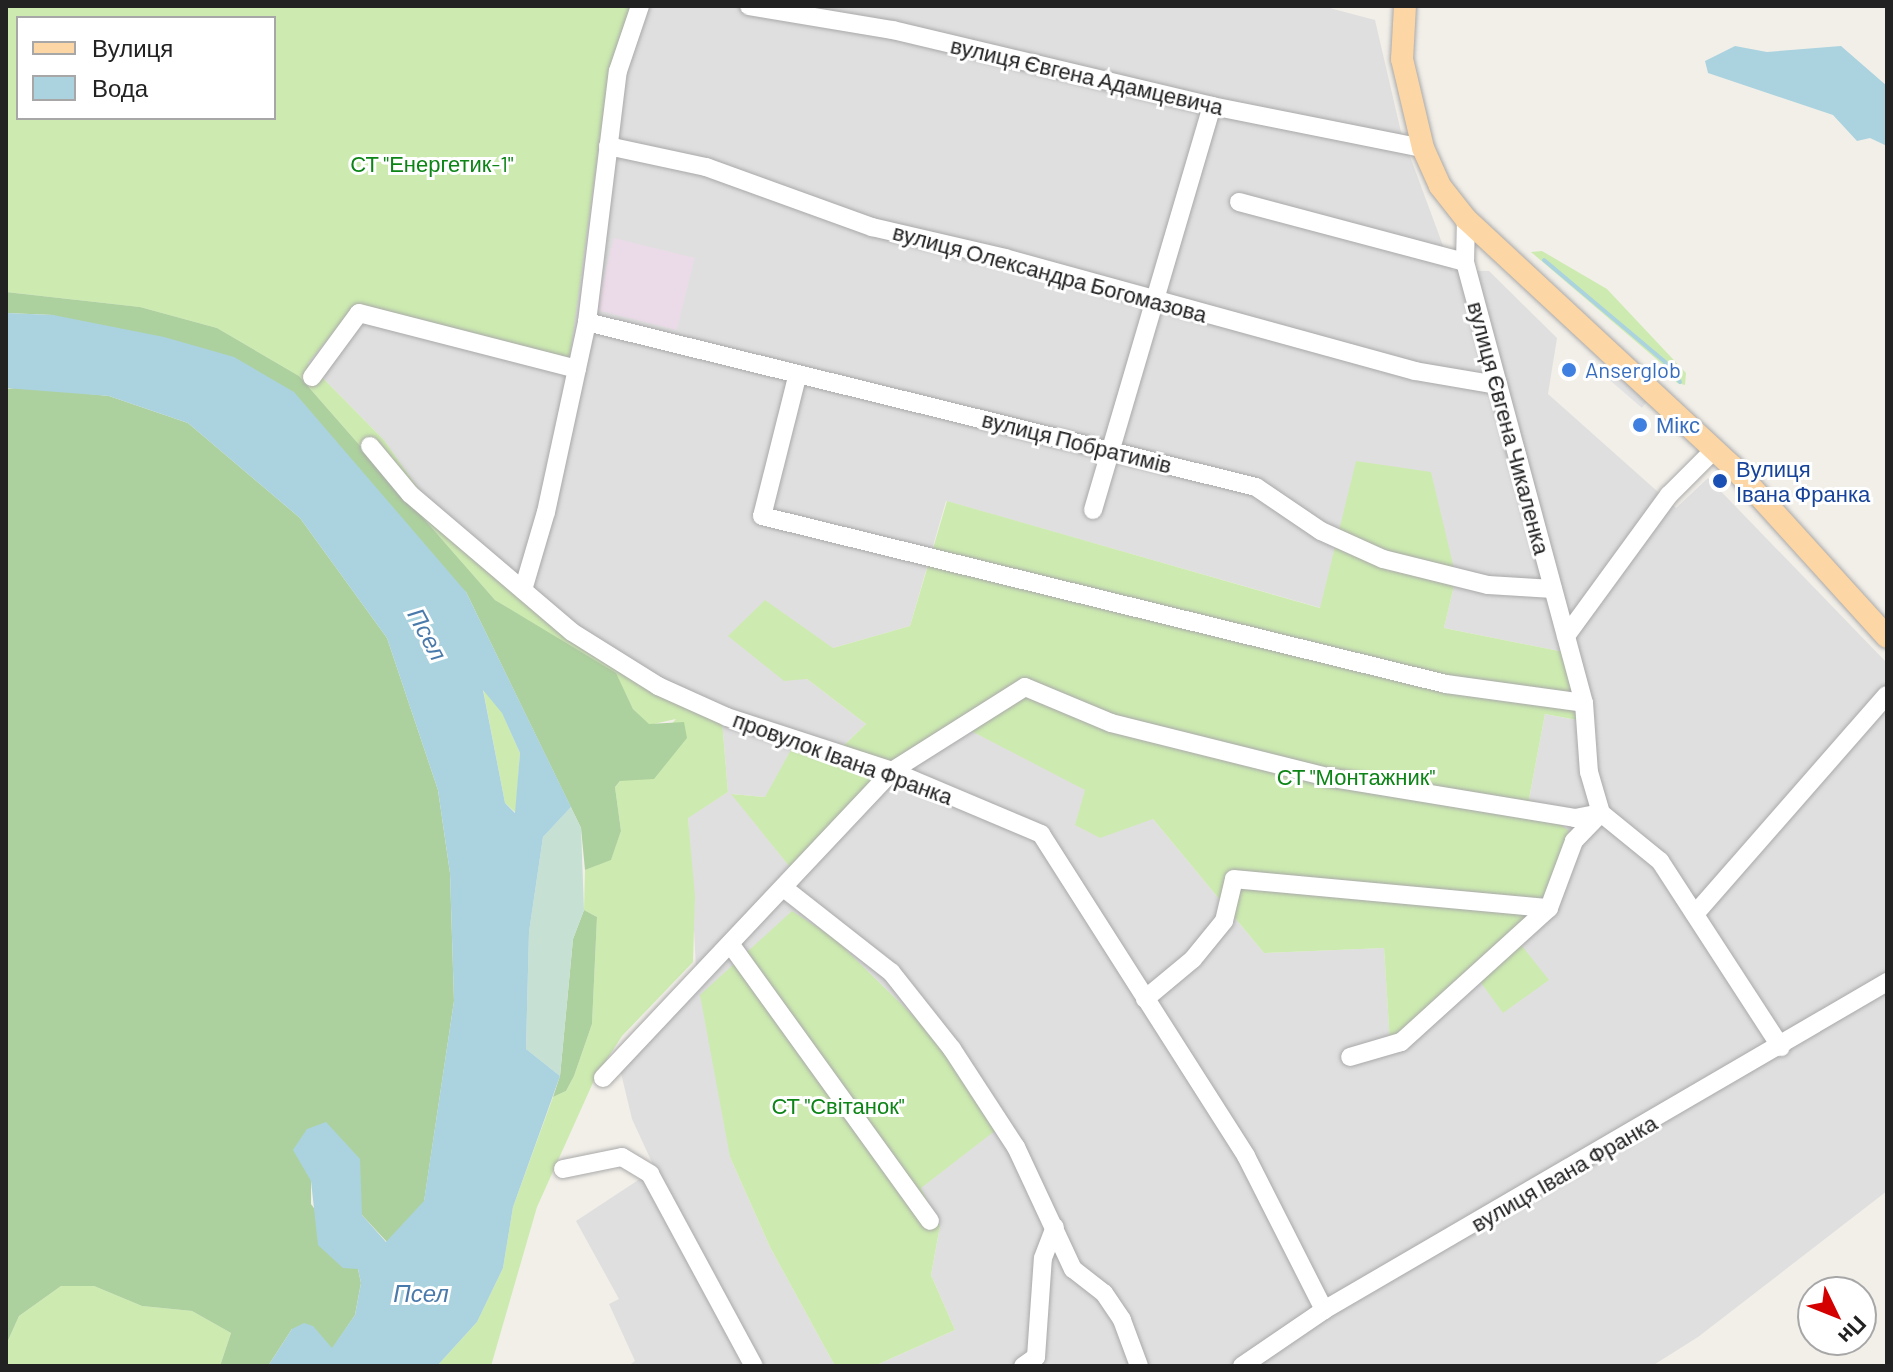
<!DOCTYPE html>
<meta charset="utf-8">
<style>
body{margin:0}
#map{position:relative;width:1893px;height:1372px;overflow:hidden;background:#f2efe9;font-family:Barlow,sans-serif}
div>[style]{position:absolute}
.residential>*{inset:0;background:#e0dfdf}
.industrial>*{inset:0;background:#ebdbe8;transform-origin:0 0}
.grass>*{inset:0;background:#cdebb0}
.forest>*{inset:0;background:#add19e}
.wetland>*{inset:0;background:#c6e0d4}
.parking>*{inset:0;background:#e2e2e2;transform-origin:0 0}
.water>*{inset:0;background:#aad3df}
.stream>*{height:4px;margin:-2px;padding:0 2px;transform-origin:2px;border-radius:2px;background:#aad3df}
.roads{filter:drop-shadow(0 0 2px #a9a9a9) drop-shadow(0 0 2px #a9a9a9)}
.minor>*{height:18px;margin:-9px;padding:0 9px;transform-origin:9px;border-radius:9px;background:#fff}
.major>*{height:22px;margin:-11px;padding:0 11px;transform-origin:11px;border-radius:11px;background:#fcd6a4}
.dots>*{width:22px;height:22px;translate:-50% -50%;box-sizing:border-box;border:4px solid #fff;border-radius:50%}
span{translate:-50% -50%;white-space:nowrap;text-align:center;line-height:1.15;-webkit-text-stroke:6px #fff;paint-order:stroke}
.street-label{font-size:22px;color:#222}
.park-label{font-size:22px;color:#0c8416}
.shop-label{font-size:22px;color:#366cbe}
.left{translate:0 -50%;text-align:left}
.transit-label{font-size:22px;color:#164399}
.water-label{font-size:24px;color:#4a7aab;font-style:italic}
.frame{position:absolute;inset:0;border:8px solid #222;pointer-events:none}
.legend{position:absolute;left:16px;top:16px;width:260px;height:104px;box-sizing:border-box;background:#fff;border:2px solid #a7a7a7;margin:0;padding:10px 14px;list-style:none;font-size:24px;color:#222}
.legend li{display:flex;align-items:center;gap:16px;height:40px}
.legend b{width:40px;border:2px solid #a7a7a7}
.north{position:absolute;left:1797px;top:1276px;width:80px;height:80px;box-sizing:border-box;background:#fff;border:2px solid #a7a7a7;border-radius:50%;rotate:133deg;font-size:22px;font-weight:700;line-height:32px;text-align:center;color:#222}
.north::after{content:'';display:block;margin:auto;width:28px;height:36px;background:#d40000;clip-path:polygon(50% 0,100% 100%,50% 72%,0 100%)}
</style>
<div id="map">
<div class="residential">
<i style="clip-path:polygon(evenodd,631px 6px,1322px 6px,1375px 20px,1401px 132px,1452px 270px,1489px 271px,1557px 338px,1548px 394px,1676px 508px,1708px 478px,1887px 663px,1887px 1191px,1698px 1337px,1652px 1366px,874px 1366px,955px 1330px,931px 1275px,940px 1226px,921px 1188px,945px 1047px,834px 938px,730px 1157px,770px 1247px,835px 1366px,628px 1366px,635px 1361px,609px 1304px,619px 1299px,576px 1221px,655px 1169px,632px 1119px,620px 1069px,697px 987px,688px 817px,728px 792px,721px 709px,668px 684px,559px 617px,421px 492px,384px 440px,308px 363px,353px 309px,608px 80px,631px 6px,1357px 461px,1456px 577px,1444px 628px,1564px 652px,1576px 720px,1545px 714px,1529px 799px,1515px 937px,1390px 1042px,1384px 948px,1264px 953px,1153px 819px,971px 731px,895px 763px,794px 872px,732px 794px,765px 797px,833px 756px,866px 724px,807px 679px,833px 648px,910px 626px,946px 501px,1321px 608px,1357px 461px)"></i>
</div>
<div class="industrial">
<i style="left:614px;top:238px;width:83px;height:74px;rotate:14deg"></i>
</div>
<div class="grass">
<i style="clip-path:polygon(evenodd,6px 6px,631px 6px,608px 80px,569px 362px,353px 309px,308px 363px,384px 440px,421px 492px,559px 617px,668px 684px,721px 709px,728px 792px,688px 818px,695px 896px,693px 962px,622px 1036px,596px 1076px,537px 1207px,491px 1366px,437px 1366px,477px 1322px,503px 1268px,513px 1207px,553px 1097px,566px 1091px,574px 1076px,592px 1024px,597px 917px,584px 910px,585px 870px,611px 859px,621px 831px,615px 787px,676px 719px,649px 725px,633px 709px,615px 673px,495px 600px,299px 376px,217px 328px,140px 307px,6px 292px,6px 6px,18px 18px,274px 18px,274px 118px,18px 118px,18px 18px)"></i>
<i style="clip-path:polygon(1542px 251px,1607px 289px,1686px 373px,1685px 385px,1677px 383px,1668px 369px,1531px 252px)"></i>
<i style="clip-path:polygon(1356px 461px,1431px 472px,1456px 577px,1444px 628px,1564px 652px,1577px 720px,1545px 714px,1529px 799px,1569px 831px,1547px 903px,1515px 937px,1549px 980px,1503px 1013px,1476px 976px,1390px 1043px,1384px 948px,1264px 953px,1153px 819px,1100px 838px,1075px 825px,1085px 790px,971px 731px,943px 731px,794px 872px,731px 794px,765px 797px,792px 748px,833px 756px,866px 724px,807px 679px,784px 681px,728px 636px,765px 600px,833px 648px,910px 626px,947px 501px,1320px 608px)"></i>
<i style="clip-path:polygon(483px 689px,502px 712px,520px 753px,516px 813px,505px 803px)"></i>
<i style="clip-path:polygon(792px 911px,834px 938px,945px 1047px,996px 1130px,921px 1188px,940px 1226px,931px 1275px,955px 1330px,874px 1366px,835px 1366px,770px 1247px,730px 1157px,700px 995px)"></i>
<i style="clip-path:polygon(61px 1286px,94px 1286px,142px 1306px,192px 1311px,231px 1333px,220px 1366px,6px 1366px,6px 1345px,19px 1316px)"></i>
</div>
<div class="forest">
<i style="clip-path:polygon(6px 292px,140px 307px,217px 328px,299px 376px,495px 600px,616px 673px,633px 709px,649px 724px,684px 722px,687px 738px,654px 779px,620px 781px,615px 787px,621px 831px,611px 860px,585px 870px,581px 828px,466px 592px,53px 315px,6px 313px)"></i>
<i style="clip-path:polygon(24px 387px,109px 396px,188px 423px,300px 518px,387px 638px,438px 790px,450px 873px,454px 1001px,424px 1202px,387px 1242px,362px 1215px,311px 1181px,311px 1204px,358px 1269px,361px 1283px,355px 1315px,332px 1349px,292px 1329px,268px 1366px,220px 1366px,231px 1333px,192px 1311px,142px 1306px,94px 1286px,61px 1286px,19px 1316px,6px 1345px,6px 389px)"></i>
<i style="clip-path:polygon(584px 910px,597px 917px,592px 1024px,574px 1076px,566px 1091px,553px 1097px,560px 1076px,573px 939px)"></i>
</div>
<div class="wetland">
<i style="clip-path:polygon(571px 807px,581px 828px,584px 910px,573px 939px,560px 1076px,526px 1049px,529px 932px,543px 837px)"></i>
</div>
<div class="parking">
<i style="left:1615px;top:370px;width:45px;height:11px;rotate:41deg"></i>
</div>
<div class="water">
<i style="clip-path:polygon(1735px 46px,1767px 52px,1841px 46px,1887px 86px,1887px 146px,1870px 138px,1857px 141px,1833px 115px,1708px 73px,1705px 61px)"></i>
<i style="clip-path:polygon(evenodd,6px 313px,53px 315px,164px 337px,234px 357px,294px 392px,466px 592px,571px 807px,543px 837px,529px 932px,526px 1049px,560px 1076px,513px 1207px,503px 1268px,477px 1322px,437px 1366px,268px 1366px,292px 1329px,304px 1323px,313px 1326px,332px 1348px,355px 1315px,361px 1283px,358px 1269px,343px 1268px,318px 1245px,311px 1181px,293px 1150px,307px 1129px,326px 1122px,360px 1159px,362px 1215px,386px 1242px,424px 1201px,454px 1001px,450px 873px,438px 790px,387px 638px,300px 518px,188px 423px,109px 396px,6px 388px,6px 313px,483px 690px,502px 713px,520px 753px,515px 813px,505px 803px,483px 690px)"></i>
</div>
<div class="stream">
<i style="left:1544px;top:260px;width:158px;rotate:40.1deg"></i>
<i style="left:1665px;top:362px;width:25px;rotate:53deg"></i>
</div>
<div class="roads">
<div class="minor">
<i style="left:749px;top:6px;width:146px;rotate:9.5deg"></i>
<i style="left:893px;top:30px;width:328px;rotate:13.4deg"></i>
<i style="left:1212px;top:106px;width:215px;rotate:11.3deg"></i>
<i style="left:608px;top:146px;width:100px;rotate:12.1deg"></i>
<i style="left:706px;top:167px;width:177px;rotate:19.9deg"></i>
<i style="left:872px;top:227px;width:137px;rotate:13.1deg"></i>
<i style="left:1005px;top:258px;width:425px;rotate:15.4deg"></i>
<i style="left:1415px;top:371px;width:84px;rotate:9.6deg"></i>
<i style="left:1239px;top:202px;width:234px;rotate:14.9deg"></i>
<i style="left:1466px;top:219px;width:43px;rotate:91.3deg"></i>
<i style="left:1465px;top:262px;width:457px;rotate:74.9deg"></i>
<i style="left:1584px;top:703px;width:69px;rotate:85.9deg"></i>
<i style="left:1589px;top:772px;width:43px;rotate:73.7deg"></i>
<i style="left:1601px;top:813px;width:76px;rotate:39.1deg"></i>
<i style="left:1660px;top:861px;width:222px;rotate:57deg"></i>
<i style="left:587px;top:322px;width:689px;rotate:13.85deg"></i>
<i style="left:1256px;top:487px;width:78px;rotate:34.1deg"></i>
<i style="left:1321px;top:531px;width:68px;rotate:24.3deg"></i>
<i style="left:1383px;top:559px;width:108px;rotate:13.9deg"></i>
<i style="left:1488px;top:585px;width:65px;rotate:3.5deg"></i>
<i style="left:312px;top:377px;width:79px;rotate:-53.7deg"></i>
<i style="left:359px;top:313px;width:225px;rotate:14.4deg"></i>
<i style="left:797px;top:377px;width:143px;rotate:104.1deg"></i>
<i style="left:762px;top:516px;width:704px;rotate:13.8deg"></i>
<i style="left:1446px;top:684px;width:139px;rotate:7.8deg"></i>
<i style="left:370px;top:446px;width:62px;rotate:50.2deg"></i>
<i style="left:410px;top:494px;width:213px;rotate:40.4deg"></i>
<i style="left:572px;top:632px;width:102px;rotate:32.1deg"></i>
<i style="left:658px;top:686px;width:76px;rotate:24.2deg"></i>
<i style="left:727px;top:717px;width:174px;rotate:18.1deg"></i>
<i style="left:892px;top:771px;width:162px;rotate:22.9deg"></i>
<i style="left:1041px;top:834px;width:382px;rotate:57.5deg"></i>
<i style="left:1246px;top:1156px;width:173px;rotate:63.1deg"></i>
<i style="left:1093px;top:510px;width:421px;rotate:-73.6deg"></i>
<i style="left:523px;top:590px;width:81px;rotate:-73.6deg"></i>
<i style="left:546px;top:512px;width:194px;rotate:-77.8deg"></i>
<i style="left:587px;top:322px;width:253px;rotate:-83deg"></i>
<i style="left:618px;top:71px;width:69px;rotate:-71.3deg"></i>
<i style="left:1566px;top:636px;width:175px;rotate:-53.9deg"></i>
<i style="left:1669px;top:495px;width:65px;rotate:-45deg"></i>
<i style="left:785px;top:889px;width:135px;rotate:38.1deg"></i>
<i style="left:891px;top:972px;width:98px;rotate:51.6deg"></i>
<i style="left:952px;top:1049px;width:117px;rotate:56.9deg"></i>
<i style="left:1016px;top:1147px;width:135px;rotate:65deg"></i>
<i style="left:1073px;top:1269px;width:39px;rotate:38deg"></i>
<i style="left:1104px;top:1293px;width:32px;rotate:56deg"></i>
<i style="left:1122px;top:1320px;width:49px;rotate:69.7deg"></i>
<i style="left:1695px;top:914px;width:291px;rotate:-48.8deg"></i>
<i style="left:731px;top:945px;width:340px;rotate:54.2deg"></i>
<i style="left:1145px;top:999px;width:62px;rotate:-39.8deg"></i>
<i style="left:1193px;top:959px;width:49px;rotate:-50.8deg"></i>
<i style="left:1224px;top:921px;width:43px;rotate:-76.6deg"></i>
<i style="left:1234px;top:879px;width:316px;rotate:5.3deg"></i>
<i style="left:603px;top:1078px;width:422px;rotate:-46.7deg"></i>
<i style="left:892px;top:771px;width:157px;rotate:-32.3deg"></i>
<i style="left:1025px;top:687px;width:93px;rotate:22.7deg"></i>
<i style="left:1111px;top:723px;width:223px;rotate:14deg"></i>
<i style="left:1327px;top:777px;width:251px;rotate:9.4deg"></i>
<i style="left:1575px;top:818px;width:26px;rotate:-11deg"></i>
<i style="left:1601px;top:813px;width:39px;rotate:134deg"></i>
<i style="left:1574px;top:841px;width:72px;rotate:110.5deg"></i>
<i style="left:1549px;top:908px;width:200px;rotate:137.8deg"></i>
<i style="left:1401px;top:1042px;width:53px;rotate:163.6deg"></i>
<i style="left:563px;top:1169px;width:60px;rotate:-11.5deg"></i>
<i style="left:622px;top:1157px;width:33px;rotate:31deg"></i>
<i style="left:650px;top:1174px;width:218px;rotate:61.6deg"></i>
<i style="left:1023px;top:1366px;width:16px;rotate:-35deg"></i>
<i style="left:1036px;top:1357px;width:99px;rotate:-86deg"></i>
<i style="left:1043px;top:1258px;width:33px;rotate:-69deg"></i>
<i style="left:1242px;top:1366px;width:99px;rotate:-34.3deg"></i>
<i style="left:1324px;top:1310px;width:652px;rotate:-30.22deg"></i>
</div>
<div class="major">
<i style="left:1405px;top:6px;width:53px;rotate:93.2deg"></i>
<i style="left:1402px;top:59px;width:91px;rotate:76.7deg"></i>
<i style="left:1423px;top:148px;width:42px;rotate:65.9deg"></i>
<i style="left:1440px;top:186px;width:42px;rotate:51.8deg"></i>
<i style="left:1466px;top:219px;width:364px;rotate:42.9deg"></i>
<i style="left:1733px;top:467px;width:229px;rotate:47.8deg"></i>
</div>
</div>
<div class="dots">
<i style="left:1569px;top:370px;background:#3f7fe0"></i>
<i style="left:1640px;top:425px;background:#3f7fe0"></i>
<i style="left:1720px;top:481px;background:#1a4fb4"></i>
</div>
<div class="street-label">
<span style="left:1087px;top:76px;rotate:13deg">вулиця Євгена Адамцевича</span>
<span style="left:1050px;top:273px;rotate:15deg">вулиця Олександра Богомазова</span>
<span style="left:1509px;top:428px;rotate:75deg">вулиця Євгена Чикаленка</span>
<span style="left:1077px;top:442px;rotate:14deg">вулиця Побратимів</span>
<span style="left:843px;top:758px;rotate:20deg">провулок Івана Франка</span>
<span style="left:1564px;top:1173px;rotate:-30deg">вулиця Івана Франка</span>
</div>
<div class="park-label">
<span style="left:432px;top:164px">СТ "Енергетик-1"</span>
<span style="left:1356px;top:777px">СТ "Монтажник"</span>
<span style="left:838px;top:1106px">СТ "Світанок"</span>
</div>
<div class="shop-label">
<span class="left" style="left:1585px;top:370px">Anserglob</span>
<span class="left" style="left:1656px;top:425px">Мікс</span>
</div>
<div class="transit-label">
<span class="left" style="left:1736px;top:481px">Вулиця<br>Івана Франка</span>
</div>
<div class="water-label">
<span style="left:428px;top:634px;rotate:62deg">Псел</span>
<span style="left:421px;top:1293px">Псел</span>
</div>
<div class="frame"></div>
<ul class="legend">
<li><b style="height:10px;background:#fcd6a4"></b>Вулиця</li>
<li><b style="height:22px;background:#aad3df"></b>Вода</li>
</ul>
<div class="north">Пн</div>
</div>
